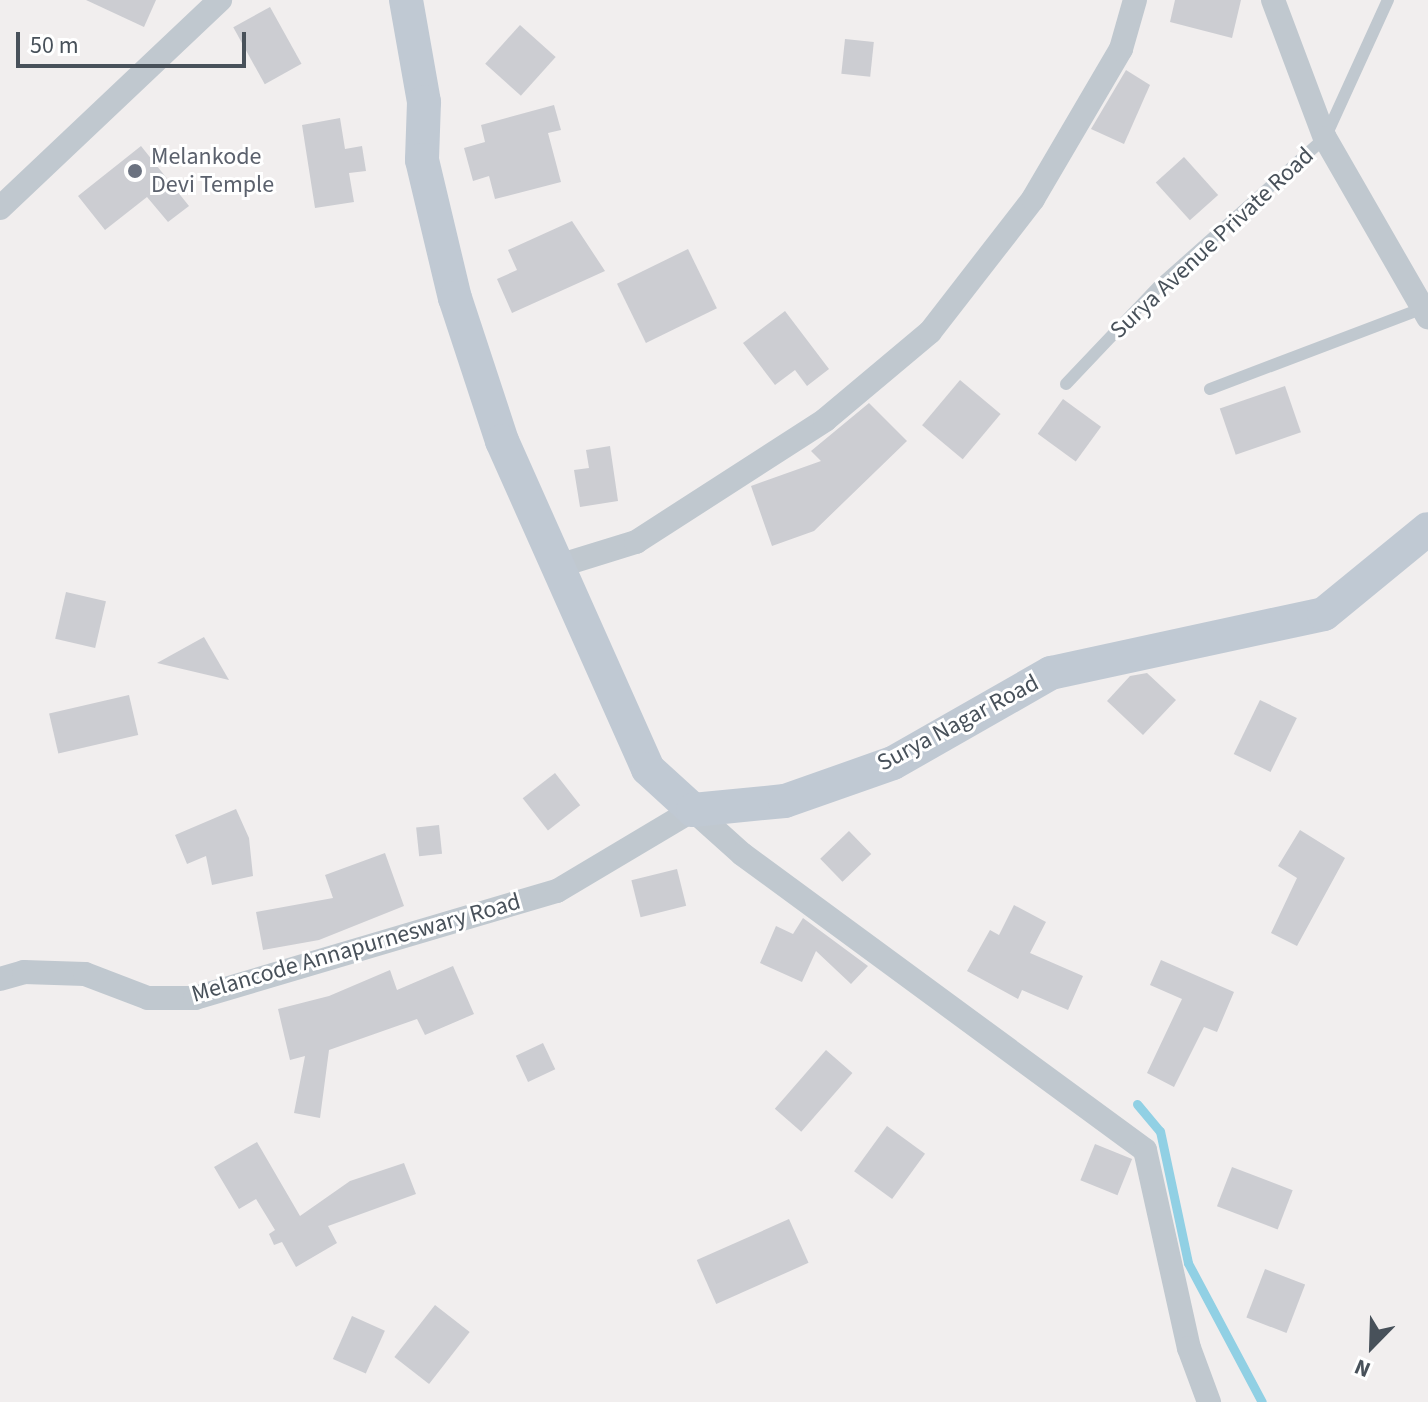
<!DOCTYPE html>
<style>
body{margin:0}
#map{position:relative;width:1428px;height:1402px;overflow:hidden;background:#f1eeee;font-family:"Source Sans 3",sans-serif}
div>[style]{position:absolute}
.stream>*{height:9px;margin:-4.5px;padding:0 4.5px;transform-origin:4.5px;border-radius:4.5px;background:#91d0e4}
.building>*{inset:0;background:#cccdd2;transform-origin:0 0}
.lane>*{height:12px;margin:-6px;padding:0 6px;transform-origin:6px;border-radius:6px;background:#c0c8cf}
.street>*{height:24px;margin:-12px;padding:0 12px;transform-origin:12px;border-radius:12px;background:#c0c8cf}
.secondary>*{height:34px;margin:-17px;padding:0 17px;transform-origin:17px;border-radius:17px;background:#c0c9d3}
.dots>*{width:22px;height:22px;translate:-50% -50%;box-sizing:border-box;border:4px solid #fff;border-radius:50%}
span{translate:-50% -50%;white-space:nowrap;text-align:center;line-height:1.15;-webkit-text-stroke:6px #fff;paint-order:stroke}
.worship-label{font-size:24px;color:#5b616d}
.left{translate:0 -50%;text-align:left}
.street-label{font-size:24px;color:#48515a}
.north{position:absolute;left:1332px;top:1306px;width:80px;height:80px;-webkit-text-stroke:6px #fff;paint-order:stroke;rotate:203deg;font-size:22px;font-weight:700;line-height:32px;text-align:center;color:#48515a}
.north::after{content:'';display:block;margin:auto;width:28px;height:36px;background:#48515a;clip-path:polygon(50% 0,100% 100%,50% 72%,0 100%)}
.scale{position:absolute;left:16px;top:32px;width:230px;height:36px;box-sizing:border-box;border:4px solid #48515a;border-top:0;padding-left:10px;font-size:24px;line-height:28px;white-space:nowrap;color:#48515a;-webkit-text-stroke:6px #fff;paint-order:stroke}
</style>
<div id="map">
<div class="stream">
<i style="left:1137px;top:1104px;width:35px;rotate:50deg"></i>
<i style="left:1160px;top:1131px;width:135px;rotate:78deg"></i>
<i style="left:1188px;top:1263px;width:157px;rotate:62deg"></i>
</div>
<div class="building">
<i style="clip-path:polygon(86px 0,156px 0,144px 27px)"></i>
<i style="clip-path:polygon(1175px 0,1241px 0,1232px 38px,1170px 22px)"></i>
<i style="left:270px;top:7px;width:65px;height:42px;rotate:61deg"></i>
<i style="left:520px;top:25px;width:48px;height:52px;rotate:42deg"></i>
<i style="left:845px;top:39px;width:29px;height:35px;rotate:6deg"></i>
<i style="clip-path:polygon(1126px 70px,1150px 85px,1124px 144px,1091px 129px)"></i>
<i style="clip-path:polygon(554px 105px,561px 130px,548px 133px,561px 182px,495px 199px,489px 176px,473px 181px,464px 148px,485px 142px,481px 125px)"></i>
<i style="clip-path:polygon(340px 118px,345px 149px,362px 146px,366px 171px,349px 173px,354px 202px,315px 208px,302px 125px)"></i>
<i style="clip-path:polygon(141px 146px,189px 206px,168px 222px,147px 197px,105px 230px,78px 196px)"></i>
<i style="left:1184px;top:157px;width:51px;height:38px;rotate:48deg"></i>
<i style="clip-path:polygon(572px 221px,605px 271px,512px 313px,497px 279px,517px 270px,508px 250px)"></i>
<i style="left:688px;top:249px;width:66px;height:79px;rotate:64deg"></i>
<i style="clip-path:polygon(785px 311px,829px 369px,807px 386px,795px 370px,775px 385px,743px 343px)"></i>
<i style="left:960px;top:380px;width:53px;height:59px;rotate:40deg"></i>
<i style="left:1285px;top:386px;width:49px;height:69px;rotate:71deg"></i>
<i style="left:1063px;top:399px;width:47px;height:43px;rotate:36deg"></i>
<i style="clip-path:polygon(869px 403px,907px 441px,814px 531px,772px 546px,751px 486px,821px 461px,811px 451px)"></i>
<i style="clip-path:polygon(610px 446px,618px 501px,580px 507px,574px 470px,589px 468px,586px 450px)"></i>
<i style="left:66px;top:592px;width:41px;height:48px;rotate:13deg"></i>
<i style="clip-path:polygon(204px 637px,229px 680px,157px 663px)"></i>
<i style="clip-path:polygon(1147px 673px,1176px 700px,1143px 735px,1107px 701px,1130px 676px)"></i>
<i style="left:129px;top:695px;width:41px;height:82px;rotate:77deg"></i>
<i style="left:1260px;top:700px;width:41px;height:60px;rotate:26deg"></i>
<i style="left:555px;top:773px;width:41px;height:41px;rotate:52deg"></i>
<i style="clip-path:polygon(236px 809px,249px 838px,253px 876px,212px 885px,206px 856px,187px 864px,175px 835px)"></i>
<i style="left:439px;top:825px;width:29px;height:23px;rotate:84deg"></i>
<i style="clip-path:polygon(1300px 830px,1345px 858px,1297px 946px,1271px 933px,1297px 878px,1278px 866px)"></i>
<i style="left:849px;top:831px;width:32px;height:40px;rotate:46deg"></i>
<i style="clip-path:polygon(385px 853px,404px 906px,319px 940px,263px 950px,256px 912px,333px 898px,325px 875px)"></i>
<i style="left:677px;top:869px;width:38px;height:47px;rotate:76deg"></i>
<i style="clip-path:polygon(1014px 905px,1046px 922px,1030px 953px,1083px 976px,1068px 1010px,1022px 990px,1018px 999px,967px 971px,990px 930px,999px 935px)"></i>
<i style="clip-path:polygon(803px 918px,868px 966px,851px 984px,816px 951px,802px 982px,760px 963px,776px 926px,793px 934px)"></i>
<i style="clip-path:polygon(1161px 960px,1234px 992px,1217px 1032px,1204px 1027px,1174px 1087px,1147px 1073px,1182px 999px,1150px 985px)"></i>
<i style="clip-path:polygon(453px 966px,474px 1014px,425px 1035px,417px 1019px,329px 1050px,320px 1118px,294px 1113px,305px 1056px,290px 1060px,278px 1009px,329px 996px,390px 970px,397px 990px)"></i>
<i style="left:543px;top:1043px;width:29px;height:30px;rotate:65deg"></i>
<i style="left:826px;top:1050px;width:35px;height:78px;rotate:41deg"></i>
<i style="left:887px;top:1126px;width:47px;height:56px;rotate:36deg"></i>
<i style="clip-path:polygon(257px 1142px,300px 1216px,350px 1181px,404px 1163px,416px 1194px,328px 1226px,337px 1243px,296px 1267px,282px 1242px,274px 1245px,269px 1234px,275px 1230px,256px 1199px,239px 1209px,214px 1167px)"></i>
<i style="left:1095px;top:1144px;width:40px;height:39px;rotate:22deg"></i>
<i style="left:1232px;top:1167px;width:65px;height:42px;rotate:21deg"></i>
<i style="left:789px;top:1219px;width:48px;height:101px;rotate:66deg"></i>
<i style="left:1265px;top:1269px;width:43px;height:52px;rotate:21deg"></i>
<i style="left:435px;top:1305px;width:44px;height:66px;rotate:38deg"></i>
<i style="left:352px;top:1316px;width:36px;height:47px;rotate:24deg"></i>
</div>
<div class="lane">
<i style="left:1066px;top:384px;width:139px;rotate:-46.5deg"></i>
<i style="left:1162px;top:283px;width:218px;rotate:-41.7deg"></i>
<i style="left:1325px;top:138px;width:152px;rotate:-65.5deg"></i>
<i style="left:1210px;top:389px;width:228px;rotate:-20.8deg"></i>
</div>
<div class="street">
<i style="left:1273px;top:0;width:147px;rotate:69.4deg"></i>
<i style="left:1325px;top:138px;width:207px;rotate:60.1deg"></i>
<i style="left:0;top:208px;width:303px;rotate:-43.4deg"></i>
<i style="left:555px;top:567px;width:85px;rotate:-17.2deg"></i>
<i style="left:636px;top:542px;width:225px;rotate:-32.8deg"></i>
<i style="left:825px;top:420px;width:137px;rotate:-40deg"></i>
<i style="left:930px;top:332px;width:168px;rotate:-52.2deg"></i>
<i style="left:1033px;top:199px;width:174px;rotate:-59.6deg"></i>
<i style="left:1121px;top:49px;width:51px;rotate:-74.1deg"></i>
<i style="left:0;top:979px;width:25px;rotate:-16deg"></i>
<i style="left:24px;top:972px;width:61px;rotate:1.9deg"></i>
<i style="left:85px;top:974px;width:67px;rotate:20.9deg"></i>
<i style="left:148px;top:998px;width:47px"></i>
<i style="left:195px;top:998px;width:377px;rotate:-16.5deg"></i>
<i style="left:557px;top:891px;width:158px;rotate:-30.8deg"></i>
<i style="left:693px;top:810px;width:66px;rotate:41.9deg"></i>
<i style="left:742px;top:854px;width:500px;rotate:36.3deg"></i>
<i style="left:1145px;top:1150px;width:203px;rotate:77.5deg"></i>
<i style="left:1189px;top:1348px;width:58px;rotate:69.7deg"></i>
</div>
<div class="secondary">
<i style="left:406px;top:0;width:104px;rotate:80deg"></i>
<i style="left:424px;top:102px;width:58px;rotate:92deg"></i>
<i style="left:422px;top:160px;width:142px;rotate:76.6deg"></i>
<i style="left:455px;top:298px;width:151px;rotate:71.8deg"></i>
<i style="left:502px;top:441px;width:359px;rotate:66deg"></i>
<i style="left:648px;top:769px;width:61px;rotate:42.3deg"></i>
<i style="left:693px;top:810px;width:92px;rotate:-5.6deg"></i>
<i style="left:785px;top:801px;width:114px;rotate:-19.4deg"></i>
<i style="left:893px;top:763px;width:182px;rotate:-29.7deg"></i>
<i style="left:1051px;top:673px;width:279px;rotate:-12.2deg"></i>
<i style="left:1324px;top:614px;width:134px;rotate:-39.3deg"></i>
</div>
<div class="dots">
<i style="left:135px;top:171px;background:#6b7280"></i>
</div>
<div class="worship-label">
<span class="left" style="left:151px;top:171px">Melankode<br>Devi Temple</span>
</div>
<div class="street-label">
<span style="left:1212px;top:243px;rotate:-43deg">Surya Avenue Private Road</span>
<span style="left:958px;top:723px;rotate:-28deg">Surya Nagar Road</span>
<span style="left:356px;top:948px;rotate:-16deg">Melancode Annapurneswary Road</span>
</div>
<div class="north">N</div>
<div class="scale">50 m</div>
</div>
